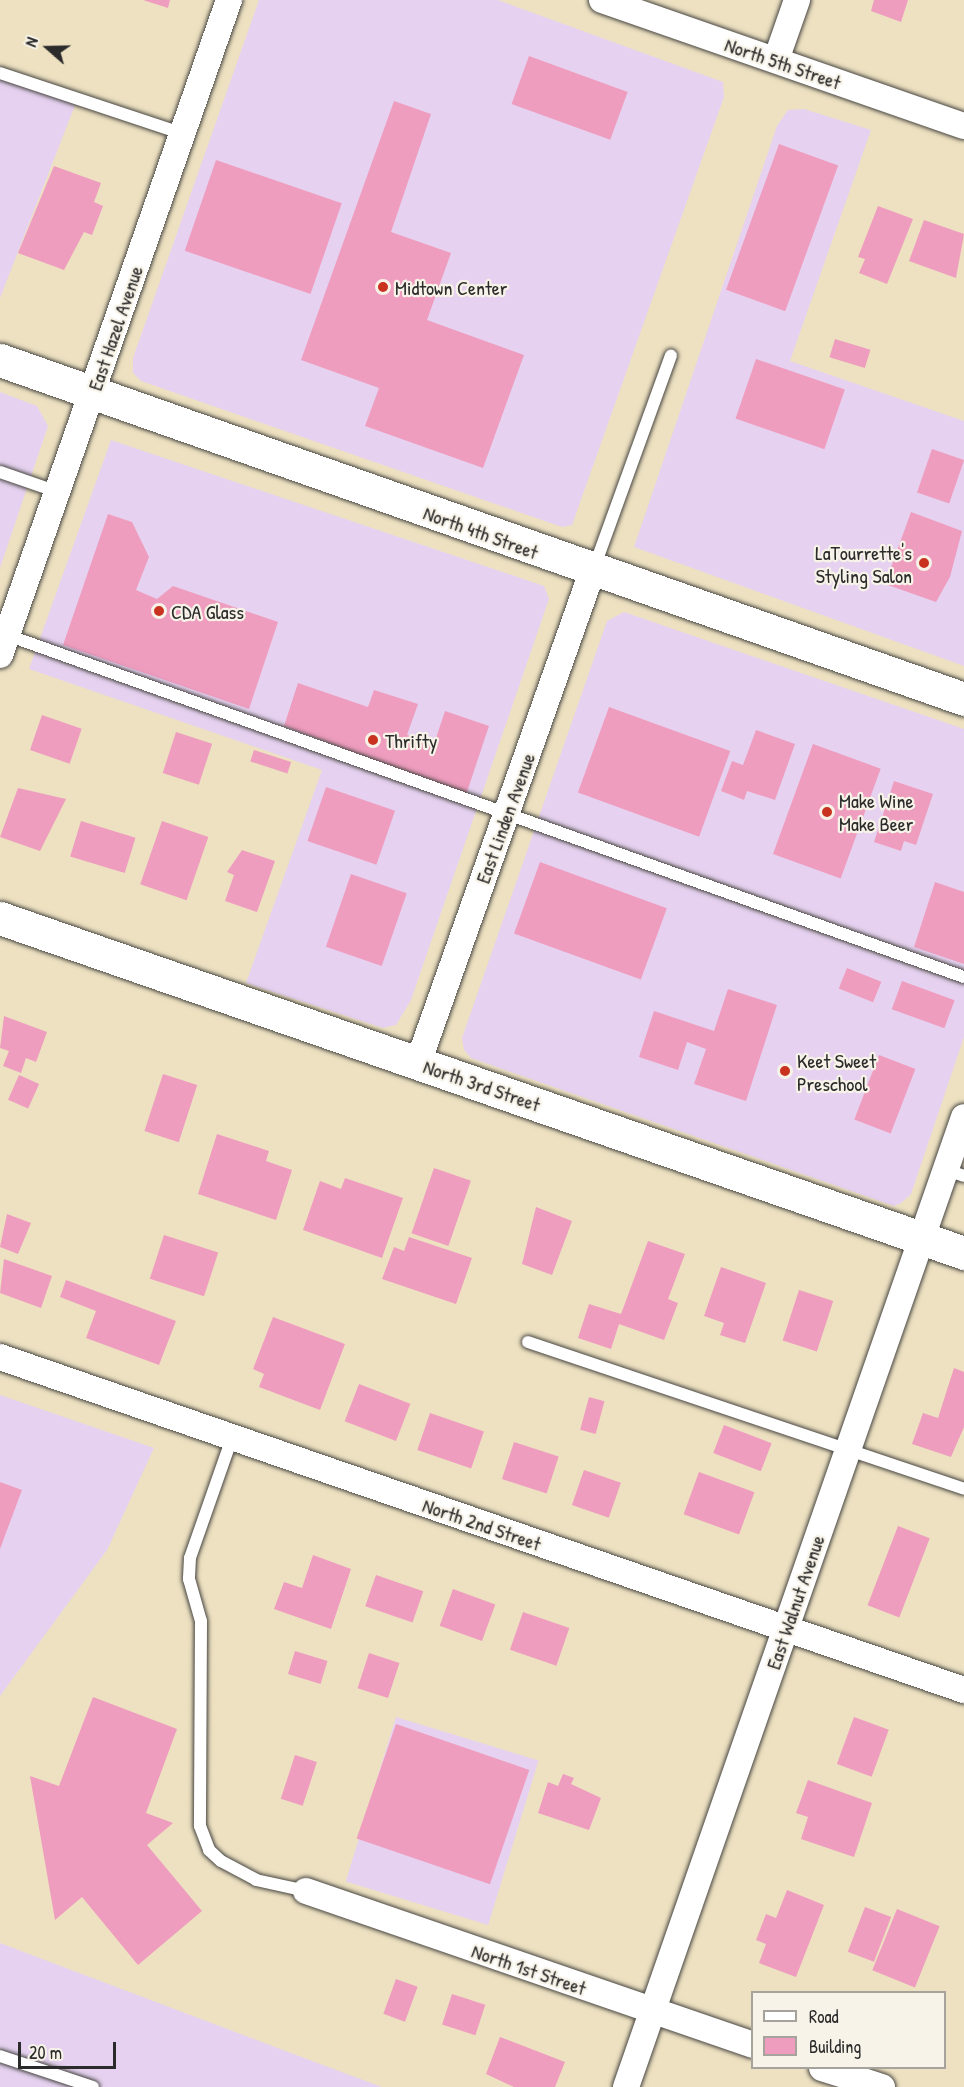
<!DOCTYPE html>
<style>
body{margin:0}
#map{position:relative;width:964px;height:2087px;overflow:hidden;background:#ede1c1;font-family:"Patrick Hand",sans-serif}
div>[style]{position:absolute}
.built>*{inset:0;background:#e6d2f0;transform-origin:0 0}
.building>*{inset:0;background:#ef9dbf;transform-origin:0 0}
.roads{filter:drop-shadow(0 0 2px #484642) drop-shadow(0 0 2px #484642)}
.lane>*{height:12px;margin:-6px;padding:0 6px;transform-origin:6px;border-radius:6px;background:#fff}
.street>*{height:26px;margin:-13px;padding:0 13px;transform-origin:13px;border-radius:13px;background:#fff}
.secondary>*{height:33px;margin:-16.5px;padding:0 16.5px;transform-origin:16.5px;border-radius:16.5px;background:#fff}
.dots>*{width:16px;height:16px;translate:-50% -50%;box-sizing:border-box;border:3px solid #f7f3e8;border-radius:50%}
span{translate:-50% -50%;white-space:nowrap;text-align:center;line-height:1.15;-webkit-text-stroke:4.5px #f7f3e8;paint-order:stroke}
.street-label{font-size:20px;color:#2b2b2b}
.poi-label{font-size:20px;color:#2b2b2b}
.left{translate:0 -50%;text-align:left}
.right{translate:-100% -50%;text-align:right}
.legend{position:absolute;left:751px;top:1991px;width:195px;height:78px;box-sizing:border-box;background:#f7f3e8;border:2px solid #a5a39c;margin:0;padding:8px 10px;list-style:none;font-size:18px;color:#2b2b2b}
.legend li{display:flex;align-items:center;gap:12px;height:30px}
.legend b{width:30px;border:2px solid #a5a39c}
.north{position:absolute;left:18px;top:18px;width:60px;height:60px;-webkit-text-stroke:4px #f7f3e8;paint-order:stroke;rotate:290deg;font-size:16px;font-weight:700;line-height:24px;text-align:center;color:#2b2b2b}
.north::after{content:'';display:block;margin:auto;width:21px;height:27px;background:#2b2b2b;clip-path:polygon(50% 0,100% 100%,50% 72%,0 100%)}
.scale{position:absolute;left:18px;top:2042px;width:98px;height:27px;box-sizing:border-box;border:3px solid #2b2b2b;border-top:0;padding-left:8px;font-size:18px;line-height:21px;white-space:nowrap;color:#2b2b2b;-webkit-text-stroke:4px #f7f3e8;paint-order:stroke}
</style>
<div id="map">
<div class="built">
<i style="clip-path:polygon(259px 0,498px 0,723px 82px,724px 97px,572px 525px,562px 527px,141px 381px,133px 373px,133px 358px)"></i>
<i style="clip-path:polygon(0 67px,79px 95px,0 298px)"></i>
<i style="clip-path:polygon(804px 109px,871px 130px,790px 361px,964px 421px,964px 666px,634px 547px,777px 126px,788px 110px)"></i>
<i style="clip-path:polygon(0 392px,37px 406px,48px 426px,0 568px)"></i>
<i style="clip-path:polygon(111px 440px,544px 586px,549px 599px,411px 1000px,396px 1025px,383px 1028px,246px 983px,322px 770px,29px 669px)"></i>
<i style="clip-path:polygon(624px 612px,964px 729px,964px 1037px,911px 1194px,901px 1203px,894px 1206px,471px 1058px,464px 1050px,462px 1038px,607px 621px)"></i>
<i style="clip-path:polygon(0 1395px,154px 1448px,107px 1550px,0 1696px)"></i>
<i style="left:396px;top:1717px;width:149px;height:172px;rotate:17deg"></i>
<i style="clip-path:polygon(0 1943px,296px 2055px,382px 2087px,0 2087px)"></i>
</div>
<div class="building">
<i style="clip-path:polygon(143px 0,170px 0,168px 8px)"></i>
<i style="clip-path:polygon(874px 0,908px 0,901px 22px,871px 11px)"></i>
<i style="left:529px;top:56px;width:105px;height:51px;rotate:20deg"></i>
<i style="clip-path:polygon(394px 101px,431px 114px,391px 232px,451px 253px,427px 320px,524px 355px,483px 468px,365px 426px,379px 388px,301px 360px)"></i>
<i style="left:779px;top:144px;width:63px;height:155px;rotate:20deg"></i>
<i style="left:216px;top:160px;width:133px;height:96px;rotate:19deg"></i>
<i style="clip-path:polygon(54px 166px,101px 183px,94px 202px,103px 206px,92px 235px,84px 232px,64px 270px,18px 253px)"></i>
<i style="clip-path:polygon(878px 206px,913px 219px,887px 284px,859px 273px,865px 259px,858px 257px)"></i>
<i style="clip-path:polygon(924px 220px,964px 234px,956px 278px,909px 261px)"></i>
<i style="left:835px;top:339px;width:37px;height:19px;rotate:17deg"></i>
<i style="left:756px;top:359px;width:94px;height:63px;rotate:19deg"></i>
<i style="left:932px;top:449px;width:34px;height:46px;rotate:19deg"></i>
<i style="clip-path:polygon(911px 512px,962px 531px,950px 577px,936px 602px,885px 584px)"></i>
<i style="clip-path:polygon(108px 514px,132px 522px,149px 557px,136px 590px,157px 599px,173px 586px,278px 622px,249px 709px,63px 645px)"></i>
<i style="clip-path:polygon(298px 683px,368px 707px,374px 690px,418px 704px,407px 735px,434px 744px,445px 711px,489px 726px,466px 795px,284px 726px)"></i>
<i style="left:609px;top:707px;width:129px;height:91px;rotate:20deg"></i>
<i style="left:42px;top:715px;width:42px;height:37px;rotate:19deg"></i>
<i style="clip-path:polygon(756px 730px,795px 744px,775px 800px,747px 791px,744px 800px,721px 791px,732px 761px,743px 765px)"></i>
<i style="left:176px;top:732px;width:38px;height:43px;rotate:18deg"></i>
<i style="left:813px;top:744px;width:72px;height:117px;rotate:20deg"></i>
<i style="left:254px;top:750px;width:39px;height:12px;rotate:18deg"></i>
<i style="clip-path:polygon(894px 781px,933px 794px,916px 845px,904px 841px,901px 851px,874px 842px)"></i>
<i style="left:326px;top:787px;width:73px;height:57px;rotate:19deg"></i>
<i style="clip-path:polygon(18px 788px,66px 799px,40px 851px,0 837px)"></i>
<i style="left:81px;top:821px;width:57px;height:37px;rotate:17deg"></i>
<i style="left:162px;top:821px;width:49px;height:67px;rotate:19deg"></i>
<i style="clip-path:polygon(242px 850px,275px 861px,257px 912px,225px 901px,234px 875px,227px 872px)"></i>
<i style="left:540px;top:862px;width:135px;height:76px;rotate:20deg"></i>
<i style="left:351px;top:874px;width:59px;height:77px;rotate:19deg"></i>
<i style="clip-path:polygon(935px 882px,964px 892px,964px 964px,914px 947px)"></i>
<i style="left:847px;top:968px;width:37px;height:22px;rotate:22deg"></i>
<i style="left:902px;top:981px;width:56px;height:30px;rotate:20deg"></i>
<i style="clip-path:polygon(728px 989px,777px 1005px,746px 1101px,694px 1084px,706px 1049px,687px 1042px,678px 1070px,639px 1057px,654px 1011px,714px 1031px)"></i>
<i style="clip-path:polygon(4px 1016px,47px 1032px,36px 1062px,26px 1058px,21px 1073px,3px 1066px,9px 1051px,0 1048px)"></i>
<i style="left:879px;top:1055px;width:39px;height:69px;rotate:21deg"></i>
<i style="left:163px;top:1074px;width:36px;height:60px;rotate:18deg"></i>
<i style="left:19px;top:1075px;width:22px;height:27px;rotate:24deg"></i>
<i style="clip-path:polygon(217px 1134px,269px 1151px,266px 1161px,292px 1170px,276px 1220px,198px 1194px)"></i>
<i style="left:434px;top:1168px;width:39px;height:69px;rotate:19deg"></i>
<i style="clip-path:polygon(345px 1178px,403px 1198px,382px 1258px,303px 1230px,320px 1181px,341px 1189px)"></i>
<i style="clip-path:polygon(536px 1207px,572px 1221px,552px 1275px,522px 1264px)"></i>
<i style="clip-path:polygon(7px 1214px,31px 1223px,18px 1254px,0 1247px)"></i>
<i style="left:164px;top:1235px;width:57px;height:46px;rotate:18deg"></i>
<i style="clip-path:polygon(409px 1237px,472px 1258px,456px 1304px,382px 1279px,394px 1247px,404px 1251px)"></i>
<i style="clip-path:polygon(648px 1241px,685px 1254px,668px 1299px,678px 1303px,664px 1340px,619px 1324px,611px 1349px,578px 1338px,589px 1304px,621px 1314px)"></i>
<i style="clip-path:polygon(4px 1259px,52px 1276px,41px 1308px,0 1293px)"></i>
<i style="clip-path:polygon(721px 1267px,766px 1283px,745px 1343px,720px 1335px,724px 1323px,704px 1316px)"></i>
<i style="clip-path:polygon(66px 1280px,176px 1321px,159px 1365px,86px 1338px,96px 1311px,60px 1297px)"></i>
<i style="left:799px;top:1290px;width:36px;height:53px;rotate:18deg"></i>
<i style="clip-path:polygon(273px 1317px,345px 1344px,320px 1410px,259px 1387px,264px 1374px,253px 1369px)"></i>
<i style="clip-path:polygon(954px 1368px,964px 1372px,964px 1427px,951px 1457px,912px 1444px,923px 1413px,938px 1418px)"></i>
<i style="left:359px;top:1384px;width:55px;height:40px;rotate:21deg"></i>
<i style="left:589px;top:1397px;width:16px;height:34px;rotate:15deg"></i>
<i style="left:430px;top:1413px;width:57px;height:39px;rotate:19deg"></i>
<i style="left:724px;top:1425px;width:51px;height:30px;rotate:21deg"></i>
<i style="left:514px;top:1442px;width:47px;height:39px;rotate:18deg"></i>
<i style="left:584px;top:1470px;width:39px;height:37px;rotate:19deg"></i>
<i style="left:699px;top:1472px;width:59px;height:45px;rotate:20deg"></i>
<i style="clip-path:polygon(0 1482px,22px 1490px,0 1549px)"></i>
<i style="left:898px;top:1526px;width:34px;height:85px;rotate:21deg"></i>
<i style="clip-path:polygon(313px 1555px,351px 1569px,331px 1629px,274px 1609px,284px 1582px,302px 1588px)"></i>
<i style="left:376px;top:1575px;width:50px;height:33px;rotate:19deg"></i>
<i style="left:453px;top:1589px;width:45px;height:39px;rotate:20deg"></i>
<i style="left:523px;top:1612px;width:49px;height:40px;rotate:19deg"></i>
<i style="left:295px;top:1651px;width:34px;height:24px;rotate:17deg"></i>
<i style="left:369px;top:1653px;width:32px;height:37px;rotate:18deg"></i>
<i style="clip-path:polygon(93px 1697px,177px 1729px,146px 1813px,173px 1823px,147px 1845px,202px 1911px,138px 1965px,82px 1897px,55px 1920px,30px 1776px,59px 1786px)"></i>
<i style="left:854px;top:1717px;width:37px;height:50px;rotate:20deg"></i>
<i style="left:396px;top:1724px;width:141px;height:121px;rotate:19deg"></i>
<i style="left:295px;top:1755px;width:23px;height:46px;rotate:18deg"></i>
<i style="clip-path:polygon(563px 1774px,574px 1778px,571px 1784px,601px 1798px,589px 1830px,538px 1813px,548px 1782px,558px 1786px)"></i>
<i style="clip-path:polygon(808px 1780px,872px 1803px,854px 1857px,801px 1839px,808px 1817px,796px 1813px)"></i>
<i style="clip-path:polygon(787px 1890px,824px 1905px,796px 1977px,759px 1963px,766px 1944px,756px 1940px,766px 1914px,776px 1918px)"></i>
<i style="left:865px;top:1907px;width:28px;height:48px;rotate:21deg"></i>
<i style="left:897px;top:1909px;width:46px;height:66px;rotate:22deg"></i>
<i style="left:396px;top:1979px;width:23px;height:37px;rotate:20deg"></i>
<i style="left:452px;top:1994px;width:35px;height:32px;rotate:18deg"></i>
<i style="clip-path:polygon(500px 2037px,565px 2062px,555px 2087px,514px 2087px,486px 2074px)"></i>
</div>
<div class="roads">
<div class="lane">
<i style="left:0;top:73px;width:193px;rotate:18.4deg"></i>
<i style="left:0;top:472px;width:61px;rotate:19deg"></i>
<i style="left:594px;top:568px;width:226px;rotate:-70.1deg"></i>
<i style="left:7px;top:635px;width:1016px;rotate:19.67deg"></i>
<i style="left:946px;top:1170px;width:19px;rotate:18deg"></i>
<i style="left:528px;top:1342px;width:460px;rotate:18.6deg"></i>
<i style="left:232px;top:1438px;width:127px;rotate:109.3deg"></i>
<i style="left:190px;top:1558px;width:21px;rotate:93deg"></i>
<i style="left:189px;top:1579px;width:44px;rotate:74.1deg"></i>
<i style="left:201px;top:1621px;width:205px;rotate:90.3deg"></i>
<i style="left:200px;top:1826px;width:26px;rotate:69deg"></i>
<i style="left:209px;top:1850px;width:16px;rotate:43deg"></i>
<i style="left:221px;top:1861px;width:40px;rotate:28deg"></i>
<i style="left:256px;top:1880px;width:51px;rotate:12.4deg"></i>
<i style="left:0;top:2056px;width:98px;rotate:18.4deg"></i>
</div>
<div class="street">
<i style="left:602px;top:0;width:383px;rotate:19.2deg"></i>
<i style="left:776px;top:60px;width:64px;rotate:-70.7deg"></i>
<i style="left:0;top:655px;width:694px;rotate:-70.73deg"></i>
<i style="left:418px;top:1063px;width:521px;rotate:-70.49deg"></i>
<i style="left:0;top:1357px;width:1020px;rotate:19.06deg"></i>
<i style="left:306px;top:1891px;width:472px;rotate:19deg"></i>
<i style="left:822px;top:2068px;width:63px;rotate:17.6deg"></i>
<i style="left:626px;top:2087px;width:1027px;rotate:-70.79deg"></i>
</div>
<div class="secondary">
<i style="left:0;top:360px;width:1022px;rotate:19.37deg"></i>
<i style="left:0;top:918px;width:1021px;rotate:19.16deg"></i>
</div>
</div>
<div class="dots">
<i style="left:383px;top:287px;background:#c8321e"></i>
<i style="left:924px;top:563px;background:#c8321e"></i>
<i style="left:159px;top:611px;background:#c8321e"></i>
<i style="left:373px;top:740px;background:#c8321e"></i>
<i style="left:827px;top:812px;background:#c8321e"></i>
<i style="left:785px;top:1071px;background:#c8321e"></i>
</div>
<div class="street-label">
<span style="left:783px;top:63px;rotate:19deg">North 5th Street</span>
<span style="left:115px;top:328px;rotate:-71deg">East Hazel Avenue</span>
<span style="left:481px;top:532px;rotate:20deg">North 4th Street</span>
<span style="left:505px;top:818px;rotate:-70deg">East Linden Avenue</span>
<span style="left:482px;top:1085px;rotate:19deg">North 3rd Street</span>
<span style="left:482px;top:1524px;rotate:19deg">North 2nd Street</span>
<span style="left:795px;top:1602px;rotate:-71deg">East Walnut Avenue</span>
<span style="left:529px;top:1969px;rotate:19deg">North 1st Street</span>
</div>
<div class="poi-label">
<span class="left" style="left:395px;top:287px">Midtown Center</span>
<span class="right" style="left:912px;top:564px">LaTourrette's<br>Styling Salon</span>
<span class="left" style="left:171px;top:611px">CDA Glass</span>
<span class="left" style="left:385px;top:740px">Thrifty</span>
<span class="left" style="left:839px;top:812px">Make Wine<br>Make Beer</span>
<span class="left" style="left:797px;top:1072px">Keet Sweet<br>Preschool</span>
</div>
<ul class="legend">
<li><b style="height:8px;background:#fff"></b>Road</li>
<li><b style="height:16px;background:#ef9dbf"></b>Building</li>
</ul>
<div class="north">N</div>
<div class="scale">20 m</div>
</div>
